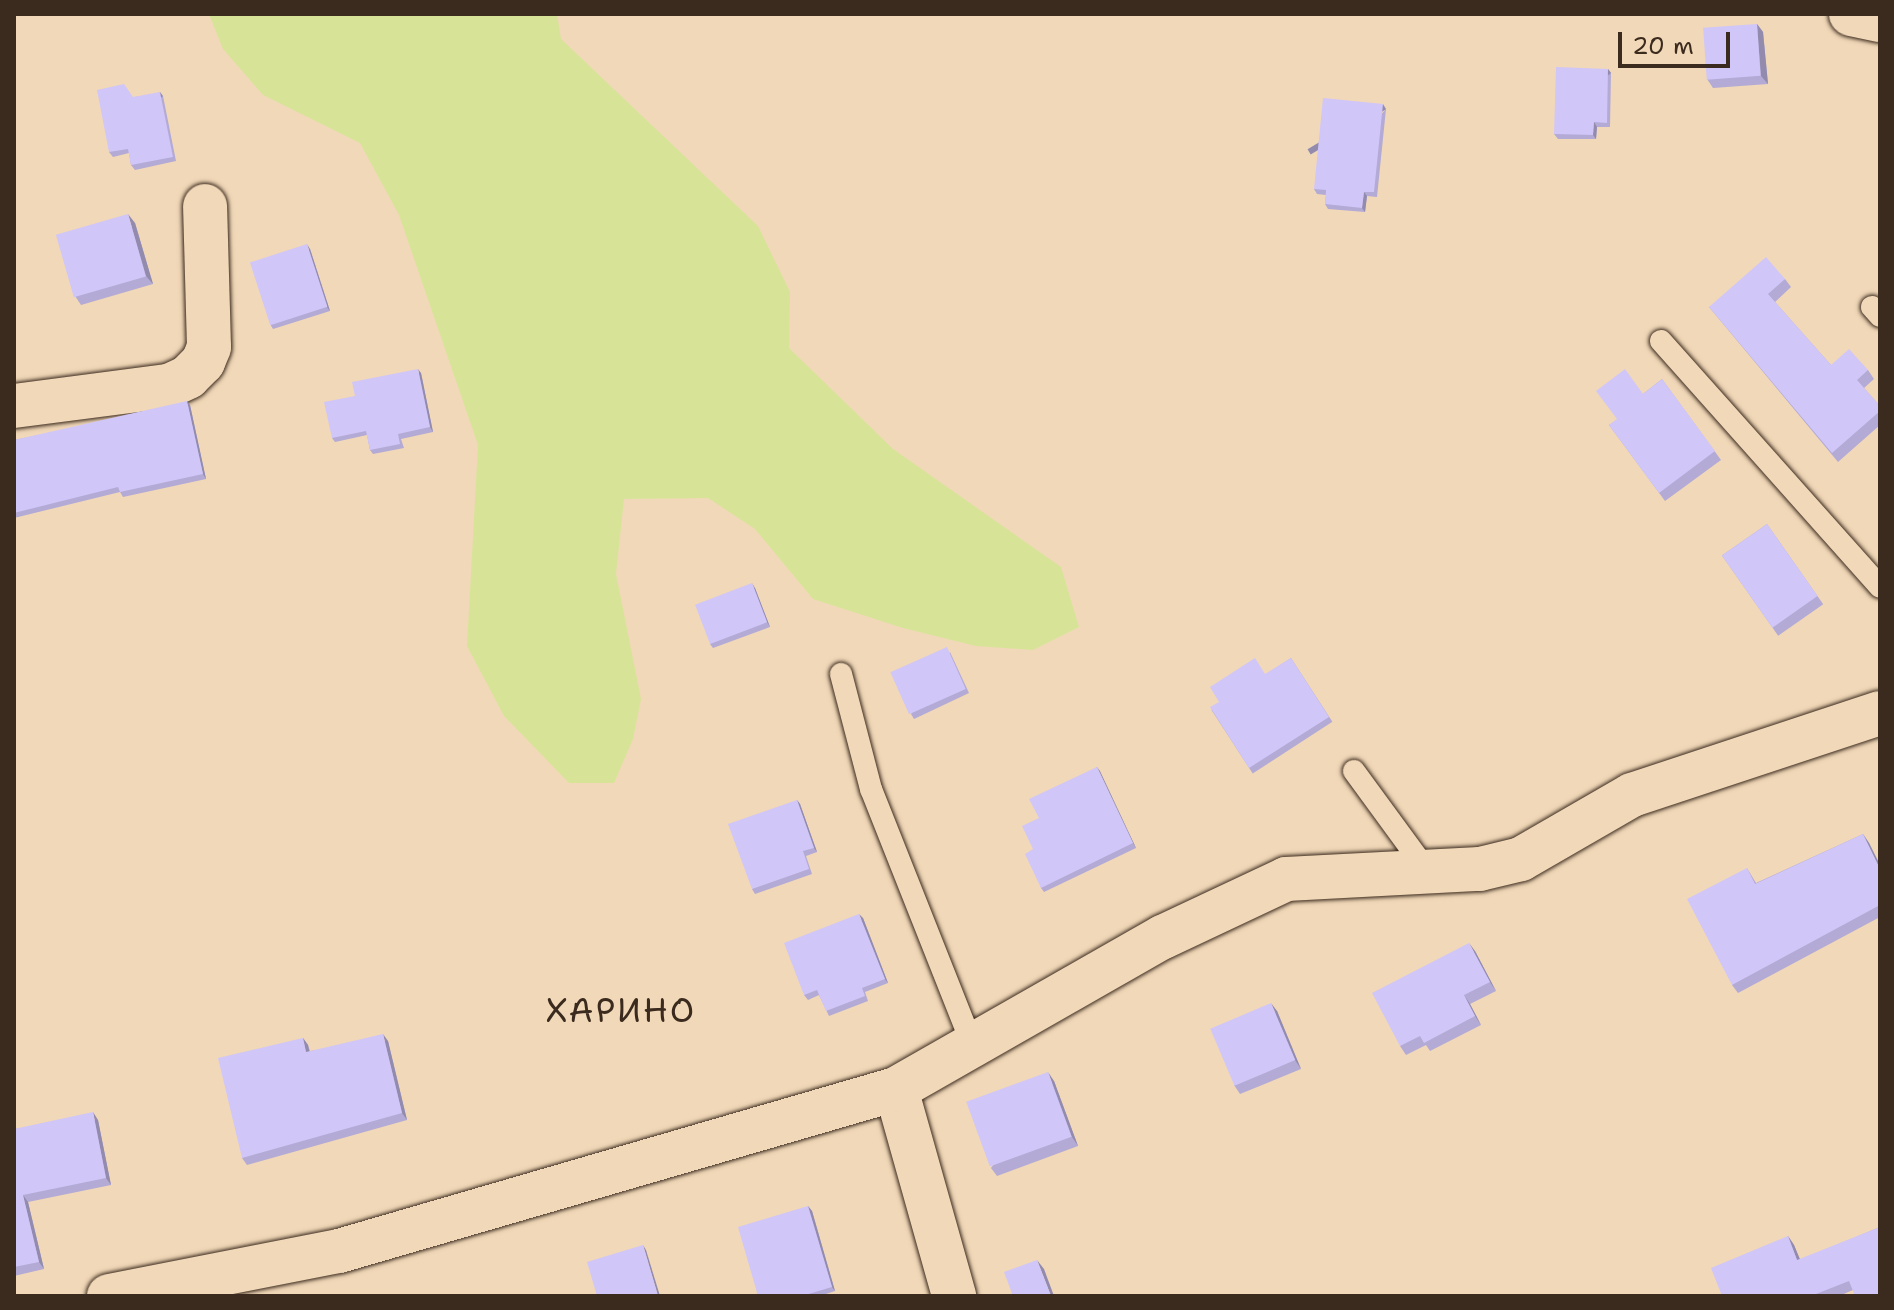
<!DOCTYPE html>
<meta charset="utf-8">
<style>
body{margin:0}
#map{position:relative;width:1894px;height:1310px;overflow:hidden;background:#f1d8b8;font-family:"Shantell Sans",sans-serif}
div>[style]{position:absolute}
.green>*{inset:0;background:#d7e497}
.roads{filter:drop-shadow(0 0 2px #3b2a1e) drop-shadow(0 0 2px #3b2a1e)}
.service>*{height:22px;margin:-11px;padding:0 11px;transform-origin:11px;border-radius:11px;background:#f1d8b8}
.minor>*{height:44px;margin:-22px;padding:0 22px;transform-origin:22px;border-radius:22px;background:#f1d8b8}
.wall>*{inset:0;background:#b3aad5;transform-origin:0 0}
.shaded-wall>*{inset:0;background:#928bae;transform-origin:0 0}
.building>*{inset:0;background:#d0c6f8;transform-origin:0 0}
span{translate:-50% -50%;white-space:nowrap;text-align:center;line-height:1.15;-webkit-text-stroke:7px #f1d8b8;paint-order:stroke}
.quarter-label{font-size:34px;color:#3b2a1e;letter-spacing:2px}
.frame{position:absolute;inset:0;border:16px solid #3b2a1e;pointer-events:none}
.scale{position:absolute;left:1618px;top:32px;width:112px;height:36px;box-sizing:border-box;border:4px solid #3b2a1e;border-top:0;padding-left:10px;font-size:24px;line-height:28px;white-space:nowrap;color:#3b2a1e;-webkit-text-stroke:6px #f1d8b8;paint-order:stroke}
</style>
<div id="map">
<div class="green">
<i style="clip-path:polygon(209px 14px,557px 14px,561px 39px,758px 226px,790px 292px,789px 348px,893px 449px,1061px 567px,1079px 627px,1033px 650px,976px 646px,903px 628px,813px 599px,755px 529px,708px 498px,624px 499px,616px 574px,641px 699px,633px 739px,614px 783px,569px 783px,504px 716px,467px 646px,478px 445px,399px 215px,360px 143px,263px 95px,223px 49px)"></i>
</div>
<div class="roads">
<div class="service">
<i style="left:1872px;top:307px;width:12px;rotate:48deg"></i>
<i style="left:1661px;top:341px;width:329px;rotate:48.3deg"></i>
<i style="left:841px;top:674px;width:119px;rotate:75.4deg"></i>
<i style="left:871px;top:789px;width:277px;rotate:68.4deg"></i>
<i style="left:1354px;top:771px;width:125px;rotate:53.8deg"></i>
</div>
<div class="minor">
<i style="left:1851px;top:14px;width:30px;rotate:12deg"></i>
<i style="left:14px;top:406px;width:156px;rotate:-7.4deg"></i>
<i style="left:169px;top:386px;width:21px;rotate:-25deg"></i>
<i style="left:188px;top:377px;width:21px;rotate:-45deg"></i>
<i style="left:203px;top:362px;width:16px;rotate:-68deg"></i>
<i style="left:209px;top:347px;width:141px;rotate:-91.6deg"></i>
<i style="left:896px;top:1089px;width:215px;rotate:74.3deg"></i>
<i style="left:109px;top:1296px;width:234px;rotate:-11.1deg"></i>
<i style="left:339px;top:1251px;width:580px;rotate:-16.22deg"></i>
<i style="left:896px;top:1089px;width:307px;rotate:-29.7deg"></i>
<i style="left:1163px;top:937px;width:136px;rotate:-25.2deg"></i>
<i style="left:1286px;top:879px;width:194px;rotate:-3deg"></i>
<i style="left:1480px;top:869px;width:42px;rotate:-13.7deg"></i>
<i style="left:1521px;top:859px;width:128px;rotate:-30deg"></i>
<i style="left:1632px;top:795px;width:261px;rotate:-18.3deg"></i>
</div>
</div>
<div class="wall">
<i style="clip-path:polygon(1757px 24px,1763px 32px,1768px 84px,1713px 88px,1707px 79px)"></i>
<i style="clip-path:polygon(1608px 69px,1611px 73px,1610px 127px,1597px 127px,1596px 139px,1558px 139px,1554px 134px)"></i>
<i style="clip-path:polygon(163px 96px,176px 161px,135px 170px,131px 165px,129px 153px,113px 157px,109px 152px,133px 97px)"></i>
<i style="clip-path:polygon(1386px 109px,1377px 197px,1367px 196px,1365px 212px,1328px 209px,1325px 204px,1326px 195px,1317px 194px,1314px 189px)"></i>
<i style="clip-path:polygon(135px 223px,153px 284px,81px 305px,75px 296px)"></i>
<i style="clip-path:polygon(310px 249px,330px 311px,273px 329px,270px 324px)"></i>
<i style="clip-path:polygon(1785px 279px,1791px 287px,1775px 302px,1831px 365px,1868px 370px,1874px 379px,1864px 388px,1880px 406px,1880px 425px,1838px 462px,1709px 307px)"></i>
<i style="clip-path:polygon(421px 373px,433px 432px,401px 439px,404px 448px,373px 454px,370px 450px,367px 435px,335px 442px,332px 438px,355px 396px)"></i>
<i style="clip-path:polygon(1662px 379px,1721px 460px,1665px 501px,1609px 425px,1617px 420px,1643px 394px)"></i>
<i style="clip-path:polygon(190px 405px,206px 479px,123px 497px,120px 492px,14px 518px,14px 440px)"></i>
<i style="left:1767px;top:524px;width:98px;height:55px;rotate:55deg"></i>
<i style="clip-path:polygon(755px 588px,770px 627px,713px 648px,710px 644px)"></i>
<i style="clip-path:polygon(950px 652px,969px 693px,914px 719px,911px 714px)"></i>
<i style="left:1291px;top:658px;width:76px;height:95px;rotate:57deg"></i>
<i style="clip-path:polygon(1097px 767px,1136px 848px,1044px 892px,1041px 888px,1033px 849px,1039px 818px)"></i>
<i style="clip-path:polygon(797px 800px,800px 804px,817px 852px,806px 856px,812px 874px,755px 894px,752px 889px)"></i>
<i style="clip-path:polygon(1863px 834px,1869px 843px,1880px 865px,1880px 917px,1738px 993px,1732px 985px,1747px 868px,1756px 883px)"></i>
<i style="clip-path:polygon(863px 918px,888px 983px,865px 992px,868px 1001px,829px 1016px,819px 995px,808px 1000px,804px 995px)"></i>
<i style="clip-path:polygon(1475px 951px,1496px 991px,1470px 1004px,1481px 1025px,1430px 1051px,1426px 1045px,1406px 1055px,1400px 1046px)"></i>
<i style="clip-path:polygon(1277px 1011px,1301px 1069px,1240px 1094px,1234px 1085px)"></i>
<i style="clip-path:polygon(303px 1038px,308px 1045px,310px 1051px,388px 1041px,407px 1120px,247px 1165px,242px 1158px)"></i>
<i style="clip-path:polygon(1054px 1081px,1078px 1146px,997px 1176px,991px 1168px)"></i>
<i style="clip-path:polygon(98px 1120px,111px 1185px,28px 1202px,44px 1269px,14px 1276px,14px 1129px)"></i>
<i style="clip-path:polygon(808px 1206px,812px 1211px,835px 1291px,820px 1296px,758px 1296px)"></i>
<i style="clip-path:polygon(1880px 1227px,1853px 1290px,1839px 1296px,1722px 1296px,1788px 1236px,1794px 1245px,1800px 1260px)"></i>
</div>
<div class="shaded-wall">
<i style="clip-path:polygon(1757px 24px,1763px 32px,1768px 84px,1761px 76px)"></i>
<i style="left:1608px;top:69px;width:5px;height:54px;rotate:53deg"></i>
<i style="left:160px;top:92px;width:5px;height:66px;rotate:53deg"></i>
<i style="left:1383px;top:104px;width:6px;height:88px;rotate:59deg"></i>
<i style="clip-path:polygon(1594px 122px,1597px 127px,1596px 139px,1593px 135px)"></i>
<i style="clip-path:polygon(1364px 192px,1367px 196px,1365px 212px,1362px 208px)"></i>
<i style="clip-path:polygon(128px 214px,135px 223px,153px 284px,146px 276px)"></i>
<i style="clip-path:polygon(307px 244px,310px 249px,330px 311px,327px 307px)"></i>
<i style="clip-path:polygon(418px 369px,421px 373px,433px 432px,430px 427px)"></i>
<i style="clip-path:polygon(187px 401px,190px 405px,206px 479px,203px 474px)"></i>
<i style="clip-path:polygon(752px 583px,755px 588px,770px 627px,767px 622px)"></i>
<i style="clip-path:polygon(1097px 767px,1100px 771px,1136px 848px,1133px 843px)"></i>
<i style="clip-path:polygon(797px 800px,800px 804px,817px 852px,814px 848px)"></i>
<i style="clip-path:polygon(1863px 834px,1869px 843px,1880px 865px,1880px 869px)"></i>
<i style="clip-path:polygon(859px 914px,863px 918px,888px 983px,885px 979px)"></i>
<i style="clip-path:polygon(1469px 943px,1475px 951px,1496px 991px,1490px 982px)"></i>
<i style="clip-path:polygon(1464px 995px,1470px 1004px,1481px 1025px,1475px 1016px)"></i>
<i style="clip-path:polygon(1271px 1003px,1277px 1011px,1301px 1069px,1295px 1060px)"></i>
<i style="clip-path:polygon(383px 1034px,388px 1041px,407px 1120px,402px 1113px)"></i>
<i style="clip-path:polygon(303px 1038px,308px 1045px,311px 1059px,306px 1052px)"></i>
<i style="clip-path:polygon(1048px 1072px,1054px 1081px,1078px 1146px,1072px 1137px)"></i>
<i style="clip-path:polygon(93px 1112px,98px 1120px,111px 1185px,106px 1178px)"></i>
<i style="clip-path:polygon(23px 1195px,28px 1202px,44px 1269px,39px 1262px)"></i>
<i style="clip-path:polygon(808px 1206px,812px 1211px,835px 1291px,832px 1287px)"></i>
<i style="clip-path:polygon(1788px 1236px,1794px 1245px,1804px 1269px,1797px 1260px)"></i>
<i style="clip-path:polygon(643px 1245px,646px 1250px,660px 1296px,658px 1296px)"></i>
<i style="clip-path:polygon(1037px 1260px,1044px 1269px,1054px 1296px,1051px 1296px)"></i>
</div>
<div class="building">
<i style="left:1757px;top:24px;width:52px;height:54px;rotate:86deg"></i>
<i style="clip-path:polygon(1556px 67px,1608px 69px,1607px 123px,1594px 122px,1593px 135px,1554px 134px)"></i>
<i style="clip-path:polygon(124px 84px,133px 97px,160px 92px,173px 157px,131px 165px,128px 149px,109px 152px,97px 90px)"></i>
<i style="clip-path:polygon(1323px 98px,1383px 104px,1374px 192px,1364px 192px,1362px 208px,1325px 204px,1326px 190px,1314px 189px)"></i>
<i style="left:128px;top:214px;width:65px;height:75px;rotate:74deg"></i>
<i style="left:307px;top:244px;width:66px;height:60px;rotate:72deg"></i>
<i style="clip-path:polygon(1766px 257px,1785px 279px,1768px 294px,1831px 365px,1849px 349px,1868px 370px,1857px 380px,1880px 406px,1880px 411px,1832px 453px,1709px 307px)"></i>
<i style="clip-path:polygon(418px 369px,430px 427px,398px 434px,400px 444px,370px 450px,366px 431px,332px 438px,324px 402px,355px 396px,352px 382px)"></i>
<i style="clip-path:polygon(1625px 369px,1643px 394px,1662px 379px,1715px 451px,1659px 493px,1609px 425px,1617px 419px,1596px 391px)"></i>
<i style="clip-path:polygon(187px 401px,203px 474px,120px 492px,118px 487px,14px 513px,14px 440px)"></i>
<i style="left:1767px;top:524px;width:88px;height:55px;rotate:55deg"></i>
<i style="left:752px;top:583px;width:42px;height:61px;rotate:69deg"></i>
<i style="left:947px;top:647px;width:46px;height:62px;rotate:66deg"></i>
<i style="clip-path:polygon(1255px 658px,1265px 674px,1291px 658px,1329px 717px,1249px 768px,1210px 707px,1219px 702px,1210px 687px)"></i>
<i style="clip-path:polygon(1097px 767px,1133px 843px,1041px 888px,1025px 854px,1033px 849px,1022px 826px,1039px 818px,1029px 799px)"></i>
<i style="clip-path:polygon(797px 800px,814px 848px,803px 851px,809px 869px,752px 889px,728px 824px)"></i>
<i style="clip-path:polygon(1863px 834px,1880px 869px,1880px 905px,1732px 985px,1687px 899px,1747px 868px,1755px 884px)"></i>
<i style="clip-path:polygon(859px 914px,885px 979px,862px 988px,865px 996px,826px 1011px,817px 990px,804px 995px,784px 943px)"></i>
<i style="clip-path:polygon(1469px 943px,1490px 982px,1464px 995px,1475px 1016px,1424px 1043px,1420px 1036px,1400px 1046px,1372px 993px)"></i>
<i style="left:1271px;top:1003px;width:62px;height:66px;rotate:67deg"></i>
<i style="clip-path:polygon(383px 1034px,402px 1113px,242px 1158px,218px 1058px,303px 1038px,306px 1052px)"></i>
<i style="left:1048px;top:1072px;width:69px;height:87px;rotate:70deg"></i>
<i style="clip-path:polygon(93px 1112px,106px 1178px,23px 1195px,39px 1262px,14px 1267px,14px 1129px)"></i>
<i style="clip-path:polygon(808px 1206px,832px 1287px,802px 1296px,758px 1296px,738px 1227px)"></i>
<i style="clip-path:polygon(1880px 1227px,1880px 1296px,1855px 1296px,1849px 1281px,1811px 1296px,1722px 1296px,1711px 1268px,1788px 1236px,1797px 1260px)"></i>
<i style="clip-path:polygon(643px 1245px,658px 1296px,597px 1296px,587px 1262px)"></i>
<i style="clip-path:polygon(1037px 1260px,1051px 1296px,1013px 1296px,1004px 1272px)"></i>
</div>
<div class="quarter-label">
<span style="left:621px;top:1011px">ХАРИНО</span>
</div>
<div class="frame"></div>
<div class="scale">20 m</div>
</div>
